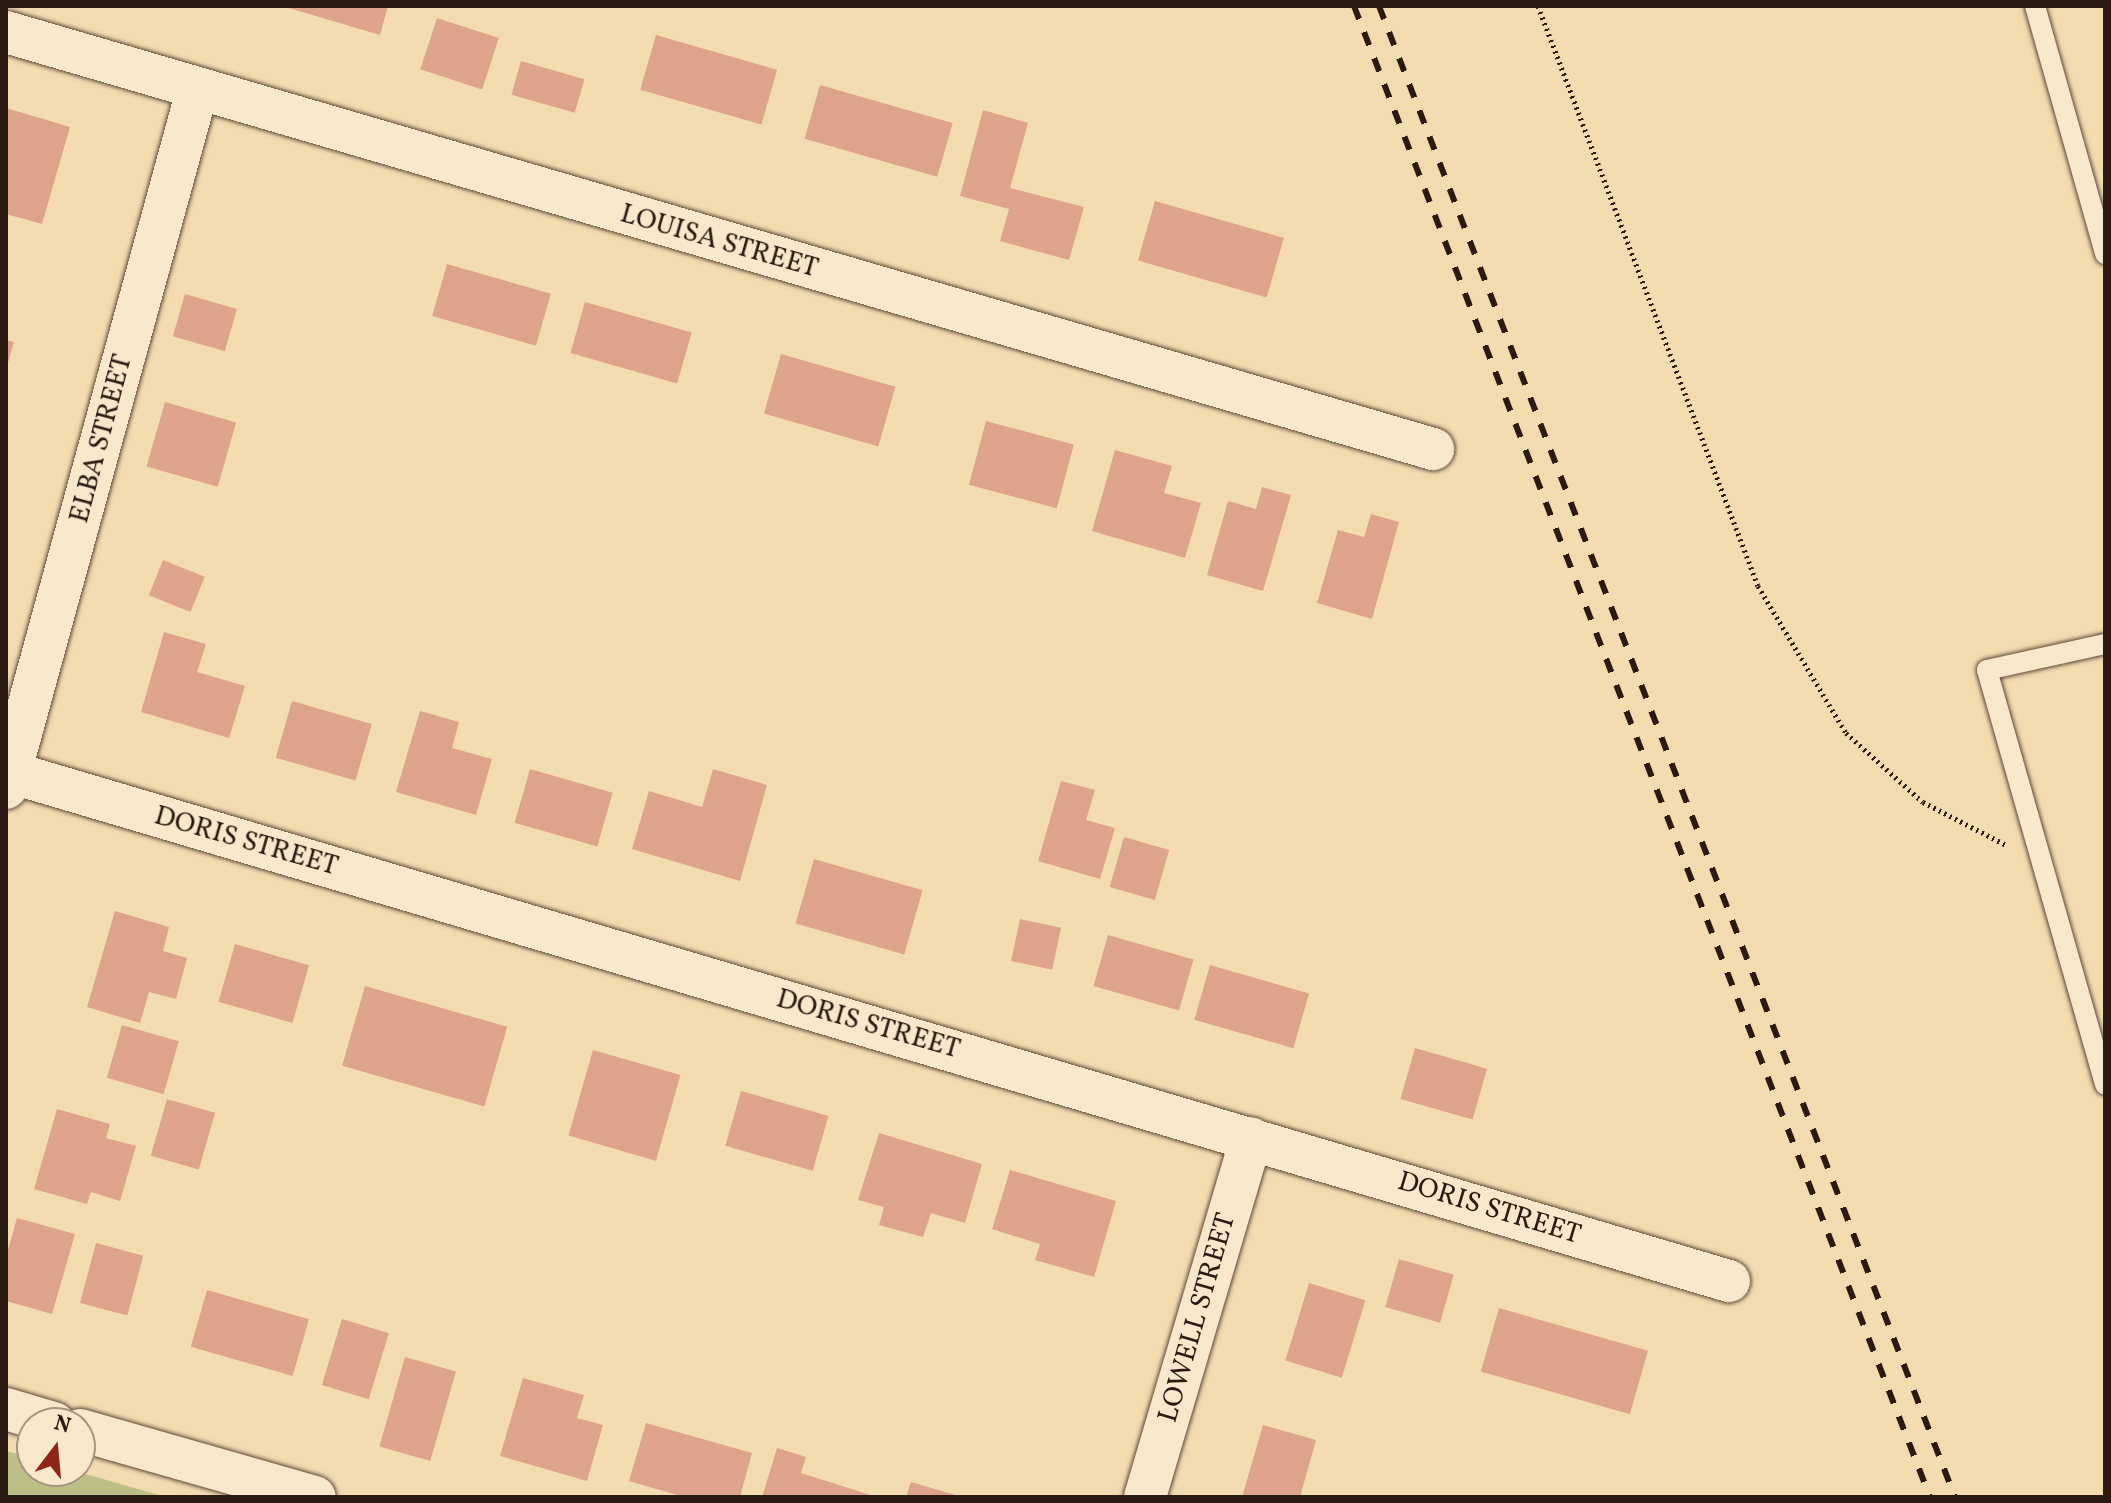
<!DOCTYPE html>
<style>
body{margin:0}
#map{position:relative;width:2111px;height:1503px;overflow:hidden;background:#f3dbb0;font-family:Vollkorn,serif}
div>[style]{position:absolute}
.green>*{inset:0;background:#bebf88}
.building>*{inset:0;background:#dea48b;transform-origin:0 0}
.path>*{height:5px;margin-top:-2.5px;transform-origin:0;background:repeating-linear-gradient(90deg,#2b1a11 0 2px,transparent 0 6px)}
.roads{filter:drop-shadow(0 0 2px #5d4a39) drop-shadow(0 0 2px #5d4a39)}
.lane>*{height:20px;margin:-10px;padding:0 10px;transform-origin:10px;border-radius:10px;background:#f7e8cc}
.street>*{height:42px;margin:-21px;padding:0 21px;transform-origin:21px;border-radius:21px;background:#f7e8cc}
.rail>*{height:6px;margin-top:-3px;transform-origin:0;background:repeating-linear-gradient(90deg,#2b1a11 0 14px,transparent 0 28px)}
span{translate:-50% -50%;white-space:nowrap;text-align:center;line-height:1.15;-webkit-text-stroke:7px #f7e8cc;paint-order:stroke}
.street-label{font-size:28px;color:#2b1a11}
.frame{position:absolute;inset:0;border:8px solid #2b1a11;pointer-events:none}
.north{position:absolute;left:16px;top:1407px;width:80px;height:80px;box-sizing:border-box;background:#f7e8cc;border:2px solid #a59681;border-radius:50%;rotate:16deg;font-size:22px;font-weight:700;line-height:32px;text-align:center;color:#2b1a11}
.north::after{content:'';display:block;margin:auto;width:28px;height:36px;background:#8f2418;clip-path:polygon(50% 0,100% 100%,50% 72%,0 100%)}
</style>
<div id="map">
<div class="green">
<i style="clip-path:polygon(6px 1451px,32px 1458px,32px 1471px,75px 1471px,166px 1497px,6px 1497px)"></i>
</div>
<div class="building">
<i style="clip-path:polygon(282px 6px,388px 6px,380px 35px)"></i>
<i style="left:437px;top:18px;width:65px;height:54px;rotate:18deg"></i>
<i style="left:656px;top:35px;width:126px;height:57px;rotate:16deg"></i>
<i style="left:521px;top:61px;width:66px;height:35px;rotate:16deg"></i>
<i style="left:820px;top:85px;width:138px;height:56px;rotate:16deg"></i>
<i style="clip-path:polygon(6px 108px,70px 127px,42px 224px,6px 214px)"></i>
<i style="clip-path:polygon(983px 110px,1028px 123px,1010px 188px,1084px 207px,1069px 260px,1000px 241px,1009px 209px,960px 196px)"></i>
<i style="left:1155px;top:201px;width:134px;height:62px;rotate:16deg"></i>
<i style="left:447px;top:264px;width:108px;height:54px;rotate:16deg"></i>
<i style="left:185px;top:294px;width:54px;height:44px;rotate:16deg"></i>
<i style="left:585px;top:302px;width:111px;height:53px;rotate:16deg"></i>
<i style="clip-path:polygon(6px 340px,14px 342px,7px 366px,6px 366px)"></i>
<i style="left:781px;top:354px;width:119px;height:62px;rotate:16deg"></i>
<i style="left:165px;top:402px;width:74px;height:67px;rotate:16deg"></i>
<i style="left:986px;top:421px;width:91px;height:66px;rotate:15deg"></i>
<i style="clip-path:polygon(1115px 450px,1172px 466px,1164px 493px,1201px 503px,1185px 558px,1092px 531px)"></i>
<i style="clip-path:polygon(1262px 487px,1291px 495px,1263px 591px,1207px 575px,1228px 501px,1256px 509px)"></i>
<i style="clip-path:polygon(1371px 514px,1399px 522px,1372px 619px,1317px 603px,1338px 530px,1364px 537px)"></i>
<i style="left:163px;top:560px;width:45px;height:38px;rotate:22deg"></i>
<i style="clip-path:polygon(164px 632px,206px 644px,197px 672px,245px 686px,229px 738px,141px 712px)"></i>
<i style="left:292px;top:701px;width:83px;height:59px;rotate:16deg"></i>
<i style="clip-path:polygon(420px 711px,459px 722px,452px 748px,492px 759px,476px 815px,396px 792px)"></i>
<i style="left:530px;top:769px;width:86px;height:56px;rotate:16deg"></i>
<i style="clip-path:polygon(713px 769px,767px 785px,740px 881px,632px 849px,649px 791px,702px 807px)"></i>
<i style="clip-path:polygon(1061px 781px,1095px 790px,1086px 820px,1115px 828px,1100px 879px,1038px 861px)"></i>
<i style="left:1124px;top:837px;width:47px;height:52px;rotate:16deg"></i>
<i style="left:814px;top:859px;width:113px;height:67px;rotate:16deg"></i>
<i style="clip-path:polygon(115px 911px,169px 927px,163px 951px,187px 958px,176px 999px,149px 992px,140px 1023px,87px 1007px)"></i>
<i style="left:1020px;top:919px;width:42px;height:43px;rotate:12deg"></i>
<i style="left:1108px;top:935px;width:89px;height:53px;rotate:16deg"></i>
<i style="left:235px;top:944px;width:77px;height:60px;rotate:16deg"></i>
<i style="left:1210px;top:965px;width:103px;height:57px;rotate:16deg"></i>
<i style="left:365px;top:986px;width:148px;height:83px;rotate:16deg"></i>
<i style="left:122px;top:1025px;width:59px;height:55px;rotate:16deg"></i>
<i style="left:1415px;top:1048px;width:75px;height:53px;rotate:16deg"></i>
<i style="left:593px;top:1050px;width:91px;height:89px;rotate:16deg"></i>
<i style="left:741px;top:1091px;width:91px;height:57px;rotate:16deg"></i>
<i style="left:167px;top:1099px;width:50px;height:59px;rotate:16deg"></i>
<i style="clip-path:polygon(57px 1109px,110px 1124px,106px 1138px,136px 1146px,120px 1201px,91px 1192px,87px 1204px,34px 1189px)"></i>
<i style="clip-path:polygon(879px 1133px,982px 1164px,965px 1223px,931px 1213px,923px 1237px,879px 1225px,884px 1207px,858px 1200px)"></i>
<i style="clip-path:polygon(1010px 1170px,1116px 1201px,1094px 1277px,1035px 1260px,1040px 1244px,992px 1229px)"></i>
<i style="clip-path:polygon(17px 1218px,75px 1234px,52px 1314px,6px 1301px,6px 1257px)"></i>
<i style="left:96px;top:1243px;width:49px;height:62px;rotate:15deg"></i>
<i style="left:1399px;top:1259px;width:57px;height:50px;rotate:16deg"></i>
<i style="left:1309px;top:1283px;width:59px;height:81px;rotate:17deg"></i>
<i style="left:207px;top:1290px;width:106px;height:59px;rotate:16deg"></i>
<i style="left:1499px;top:1308px;width:155px;height:66px;rotate:16deg"></i>
<i style="left:342px;top:1319px;width:49px;height:69px;rotate:17deg"></i>
<i style="left:405px;top:1357px;width:53px;height:93px;rotate:16deg"></i>
<i style="clip-path:polygon(523px 1378px,584px 1395px,577px 1418px,603px 1425px,587px 1481px,500px 1456px)"></i>
<i style="clip-path:polygon(646px 1423px,752px 1453px,740px 1497px,684px 1497px,629px 1481px)"></i>
<i style="clip-path:polygon(1263px 1425px,1316px 1440px,1300px 1497px,1242px 1497px)"></i>
<i style="clip-path:polygon(777px 1448px,806px 1457px,801px 1473px,877px 1497px,762px 1497px)"></i>
<i style="clip-path:polygon(911px 1482px,959px 1496px,959px 1497px,906px 1497px)"></i>
</div>
<div class="path">
<i style="left:1538px;top:6px;width:620px;rotate:69.23deg"></i>
<i style="left:1758px;top:586px;width:171px;rotate:59.1deg"></i>
<i style="left:1846px;top:733px;width:103px;rotate:41.9deg"></i>
<i style="left:1923px;top:802px;width:93px;rotate:27.4deg"></i>
</div>
<div class="roads">
<div class="lane">
<i style="left:2035px;top:6px;width:258px;rotate:74.2deg"></i>
<i style="left:2105px;top:644px;width:121px;rotate:167.6deg"></i>
<i style="left:1987px;top:670px;width:431px;rotate:74.1deg"></i>
</div>
<div class="street">
<i style="left:6px;top:32px;width:1487px;rotate:16.29deg"></i>
<i style="left:6px;top:771px;width:1797px;rotate:16.49deg"></i>
<i style="left:6px;top:788px;width:723px;rotate:-74.68deg"></i>
<i style="left:6px;top:1409px;width:50px;rotate:16.3deg"></i>
<i style="left:80px;top:1430px;width:244px;rotate:15.9deg"></i>
<i style="left:1145px;top:1497px;width:374px;rotate:-73.5deg"></i>
</div>
</div>
<div class="rail">
<i style="left:1354px;top:6px;width:1598px;rotate:68.88deg"></i>
<i style="left:1379px;top:6px;width:1598px;rotate:68.88deg"></i>
</div>
<div class="street-label">
<span style="left:719px;top:242px;rotate:16deg">LOUISA STREET</span>
<span style="left:102px;top:439px;rotate:-75deg">ELBA STREET</span>
<span style="left:246px;top:842px;rotate:16deg">DORIS STREET</span>
<span style="left:868px;top:1025px;rotate:16deg">DORIS STREET</span>
<span style="left:1489px;top:1209px;rotate:17deg">DORIS STREET</span>
<span style="left:1198px;top:1318px;rotate:-74deg">LOWELL STREET</span>
</div>
<div class="frame"></div>
<div class="north">N</div>
</div>
